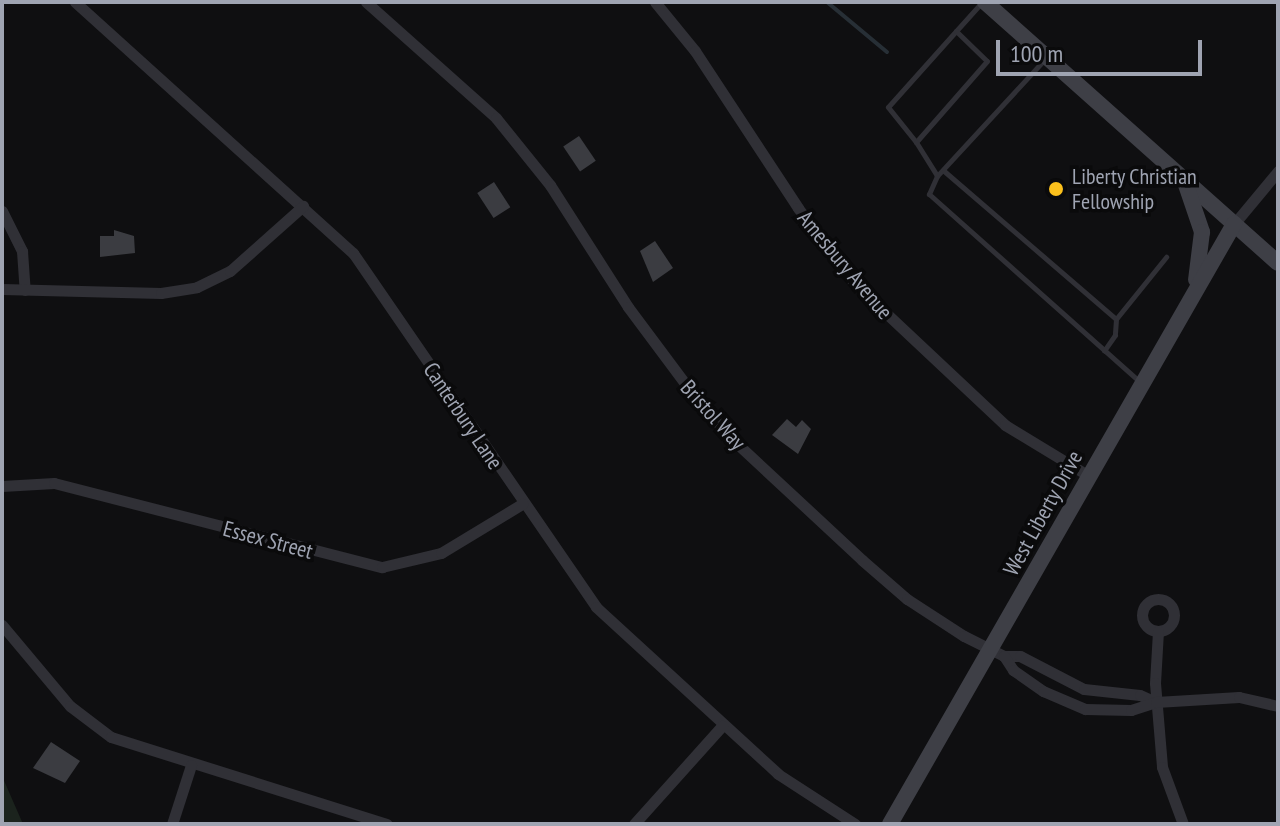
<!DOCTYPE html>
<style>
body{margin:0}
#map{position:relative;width:1280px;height:826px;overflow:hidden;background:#0f0f11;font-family:"PT Sans Narrow",sans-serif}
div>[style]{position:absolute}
.green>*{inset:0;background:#1b231d}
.stream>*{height:4px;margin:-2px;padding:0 2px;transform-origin:2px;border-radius:2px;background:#272f36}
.building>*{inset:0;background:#3b3c41;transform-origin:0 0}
.service>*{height:5px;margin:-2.5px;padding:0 2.5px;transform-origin:2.5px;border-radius:2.5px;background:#303036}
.minor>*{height:11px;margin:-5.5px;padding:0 5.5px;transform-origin:5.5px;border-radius:5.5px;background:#303036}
.minor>.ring{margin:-5.5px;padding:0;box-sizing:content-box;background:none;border:11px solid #303036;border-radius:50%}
.secondary>*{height:16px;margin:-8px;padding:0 8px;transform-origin:8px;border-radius:8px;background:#3e3f46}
.dots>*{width:22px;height:22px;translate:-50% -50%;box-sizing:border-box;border:4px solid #0a0a0b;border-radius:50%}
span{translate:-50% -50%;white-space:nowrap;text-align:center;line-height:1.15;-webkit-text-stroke:7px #0a0a0b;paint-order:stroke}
.poi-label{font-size:22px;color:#9fa4b2}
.left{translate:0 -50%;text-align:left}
.street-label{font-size:22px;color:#9fa4b2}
.frame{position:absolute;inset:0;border:4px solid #9fa4b2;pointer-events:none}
.scale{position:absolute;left:996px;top:40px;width:206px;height:36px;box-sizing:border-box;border:4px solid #9fa4b2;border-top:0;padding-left:10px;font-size:24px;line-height:28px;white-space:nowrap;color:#9fa4b2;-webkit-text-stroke:6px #0a0a0b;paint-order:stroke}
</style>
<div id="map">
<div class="green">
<i style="clip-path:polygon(2px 776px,23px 824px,2px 824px)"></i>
</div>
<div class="stream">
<i style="left:827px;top:2px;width:78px;rotate:39.8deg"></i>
</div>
<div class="building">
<i style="left:579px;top:136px;width:30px;height:19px;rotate:56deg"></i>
<i style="left:494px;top:182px;width:30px;height:20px;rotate:57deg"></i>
<i style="clip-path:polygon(114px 230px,134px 236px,135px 253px,100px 257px,100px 236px,114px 236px)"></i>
<i style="clip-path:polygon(655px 241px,673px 268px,653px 282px,640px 251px)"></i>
<i style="clip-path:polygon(787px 419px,796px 427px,802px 420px,811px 429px,798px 454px,772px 435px)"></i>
<i style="clip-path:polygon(51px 742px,80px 761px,65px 783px,33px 768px)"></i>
</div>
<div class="service">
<i style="left:956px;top:31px;width:39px;rotate:-48deg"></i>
<i style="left:1044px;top:60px;width:158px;rotate:132.7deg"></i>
<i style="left:937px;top:176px;width:20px;rotate:114deg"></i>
<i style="left:929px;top:194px;width:284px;rotate:41.7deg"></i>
<i style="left:916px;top:142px;width:45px;rotate:-128.7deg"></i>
<i style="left:888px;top:107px;width:102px;rotate:-48.2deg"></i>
<i style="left:956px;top:31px;width:43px;rotate:44.1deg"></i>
<i style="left:987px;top:61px;width:108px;rotate:131.2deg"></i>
<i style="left:916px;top:142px;width:40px;rotate:58deg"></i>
<i style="left:944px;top:171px;width:227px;rotate:40.7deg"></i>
<i style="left:1116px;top:319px;width:16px;rotate:94deg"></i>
<i style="left:1115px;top:335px;width:19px;rotate:125deg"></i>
<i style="left:1116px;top:319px;width:80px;rotate:-51.1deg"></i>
</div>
<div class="minor">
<i style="left:75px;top:2px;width:375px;rotate:42.1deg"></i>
<i style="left:353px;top:253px;width:429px;rotate:55.5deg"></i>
<i style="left:596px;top:607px;width:247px;rotate:42.5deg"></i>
<i style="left:778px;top:774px;width:92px;rotate:33deg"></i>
<i style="left:366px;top:2px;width:174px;rotate:41.7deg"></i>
<i style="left:496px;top:118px;width:86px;rotate:51.1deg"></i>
<i style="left:550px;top:185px;width:145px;rotate:57.4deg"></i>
<i style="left:628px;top:307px;width:112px;rotate:53.3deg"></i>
<i style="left:695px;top:397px;width:56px;rotate:48.6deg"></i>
<i style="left:732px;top:439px;width:178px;rotate:42.9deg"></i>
<i style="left:862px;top:560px;width:60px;rotate:40.9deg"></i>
<i style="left:907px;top:599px;width:68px;rotate:33deg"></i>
<i style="left:964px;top:636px;width:45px;rotate:26.6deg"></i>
<i style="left:1004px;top:656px;width:16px"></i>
<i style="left:1020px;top:656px;width:72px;rotate:27.3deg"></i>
<i style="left:1084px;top:689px;width:56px;rotate:6.1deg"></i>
<i style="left:1140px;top:695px;width:17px;rotate:24deg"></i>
<i style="left:655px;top:2px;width:63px;rotate:50.8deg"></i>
<i style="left:695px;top:51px;width:188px;rotate:56.7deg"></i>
<i style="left:798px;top:208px;width:95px;rotate:53.1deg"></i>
<i style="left:855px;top:284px;width:206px;rotate:43.2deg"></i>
<i style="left:1005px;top:425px;width:98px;rotate:31.3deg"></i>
<i style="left:2px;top:211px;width:45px;rotate:63.4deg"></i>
<i style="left:22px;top:251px;width:39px;rotate:86deg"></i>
<i style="left:1234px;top:224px;width:69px;rotate:-50.3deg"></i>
<i style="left:2px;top:289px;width:159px;rotate:1.4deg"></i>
<i style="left:161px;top:293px;width:36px;rotate:-9deg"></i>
<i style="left:197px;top:287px;width:37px;rotate:-26deg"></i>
<i style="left:230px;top:271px;width:98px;rotate:-41.7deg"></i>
<i style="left:2px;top:486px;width:52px;rotate:-3.3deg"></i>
<i style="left:54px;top:483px;width:339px;rotate:14.4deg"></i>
<i style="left:382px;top:567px;width:61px;rotate:-13.3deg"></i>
<i style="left:441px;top:553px;width:95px;rotate:-31.2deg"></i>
<i class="ring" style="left:1142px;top:599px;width:21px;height:21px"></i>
<i style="left:2px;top:625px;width:106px;rotate:50deg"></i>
<i style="left:70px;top:706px;width:51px;rotate:37.1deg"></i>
<i style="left:111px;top:737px;width:289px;rotate:17.5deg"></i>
<i style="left:1158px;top:631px;width:52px;rotate:93.3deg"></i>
<i style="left:1155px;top:683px;width:84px;rotate:85.2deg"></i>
<i style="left:1162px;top:767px;width:61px;rotate:69.8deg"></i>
<i style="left:1004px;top:656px;width:17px;rotate:57deg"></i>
<i style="left:1013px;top:670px;width:37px;rotate:35deg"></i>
<i style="left:1043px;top:691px;width:46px;rotate:23.2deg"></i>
<i style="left:1085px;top:709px;width:46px;rotate:1.2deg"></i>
<i style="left:1131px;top:710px;width:26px;rotate:-18deg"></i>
<i style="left:1156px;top:702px;width:83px;rotate:-3.4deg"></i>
<i style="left:1239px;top:697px;width:40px;rotate:13deg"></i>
<i style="left:172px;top:824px;width:62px;rotate:-72.1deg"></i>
<i style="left:634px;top:824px;width:132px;rotate:-48.1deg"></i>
</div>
<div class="secondary">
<i style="left:985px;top:2px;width:392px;rotate:41.7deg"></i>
<i style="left:1185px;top:182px;width:53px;rotate:71.2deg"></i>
<i style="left:1202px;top:232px;width:48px;rotate:97.1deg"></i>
<i style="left:890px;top:824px;width:692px;rotate:-60.17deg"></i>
</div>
<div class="dots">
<i style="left:1056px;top:189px;background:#fbc01c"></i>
</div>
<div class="poi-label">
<span class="left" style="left:1072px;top:189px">Liberty Christian<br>Fellowship</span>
</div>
<div class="street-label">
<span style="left:845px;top:265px;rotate:50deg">Amesbury Avenue</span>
<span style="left:713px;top:415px;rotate:48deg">Bristol Way</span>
<span style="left:463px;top:416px;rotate:56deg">Canterbury Lane</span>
<span style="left:1043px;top:513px;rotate:-61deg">West Liberty Drive</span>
<span style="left:268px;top:540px;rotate:15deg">Essex Street</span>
</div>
<div class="frame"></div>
<div class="scale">100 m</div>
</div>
